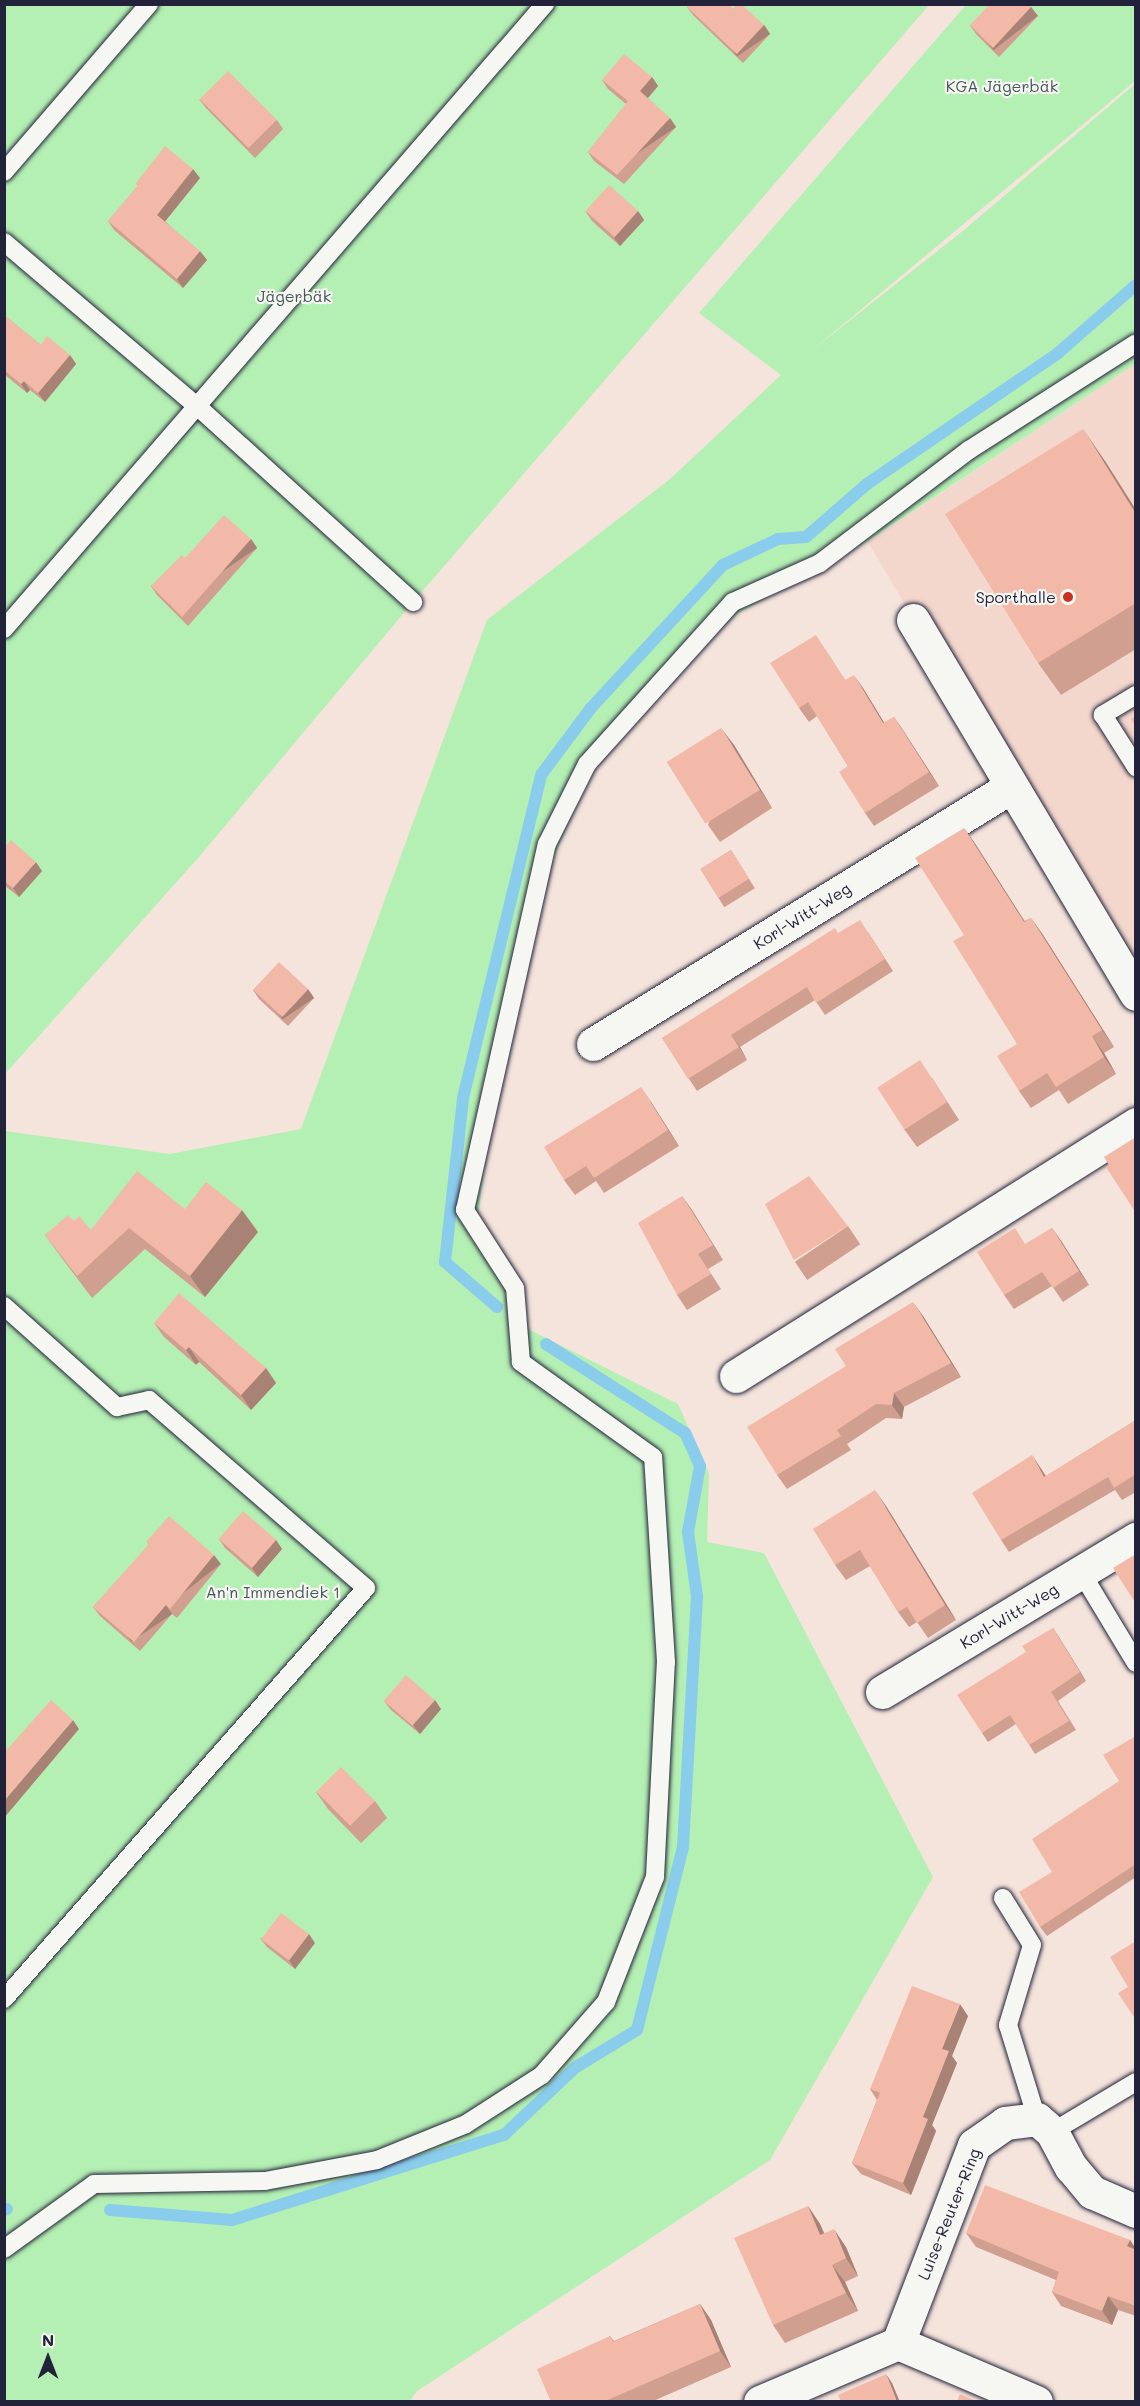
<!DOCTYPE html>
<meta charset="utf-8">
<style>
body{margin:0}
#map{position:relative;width:1140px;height:2406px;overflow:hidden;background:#f5e4dc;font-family:Mali,sans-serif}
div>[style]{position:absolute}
.built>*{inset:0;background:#f4d7cc}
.green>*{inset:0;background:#b4efb3}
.stream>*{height:12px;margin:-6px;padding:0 6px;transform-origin:6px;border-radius:6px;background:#8acceb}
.roads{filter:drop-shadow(0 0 2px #22223b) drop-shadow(0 0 2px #22223b)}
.lane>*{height:18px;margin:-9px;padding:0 9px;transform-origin:9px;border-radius:9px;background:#f6f6f2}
.street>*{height:33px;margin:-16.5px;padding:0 16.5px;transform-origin:16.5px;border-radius:16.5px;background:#f6f6f2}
.wall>*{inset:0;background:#d09f90;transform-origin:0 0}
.shaded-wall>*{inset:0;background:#a98276;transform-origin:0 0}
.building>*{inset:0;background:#f2b9a8;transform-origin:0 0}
.dots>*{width:16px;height:16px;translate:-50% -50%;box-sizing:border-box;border:3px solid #f6f6f2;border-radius:50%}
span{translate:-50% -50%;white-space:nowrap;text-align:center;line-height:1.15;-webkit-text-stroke:4.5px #f6f6f2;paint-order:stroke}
.park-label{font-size:16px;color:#465559}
.poi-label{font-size:16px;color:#22223b}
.right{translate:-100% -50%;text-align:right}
.street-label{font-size:16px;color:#22223b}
.frame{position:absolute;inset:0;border:6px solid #22223b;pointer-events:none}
.north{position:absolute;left:18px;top:2328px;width:60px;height:60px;-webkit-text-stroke:4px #f6f6f2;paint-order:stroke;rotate:0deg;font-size:16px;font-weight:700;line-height:24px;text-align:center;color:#22223b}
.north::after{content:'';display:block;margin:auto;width:21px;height:27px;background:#22223b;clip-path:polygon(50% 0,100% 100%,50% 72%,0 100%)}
</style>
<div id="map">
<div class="built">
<i style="clip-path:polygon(1135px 364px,1135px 994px,868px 542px)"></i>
</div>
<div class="green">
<i style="clip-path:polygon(5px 5px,929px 5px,413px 602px,198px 858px,5px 1074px)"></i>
<i style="clip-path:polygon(966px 5px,1135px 5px,1135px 81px,810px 352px,964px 230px,1135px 84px,1135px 364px,868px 541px,739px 613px,674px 672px,590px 772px,545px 878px,490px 1114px,477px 1228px,530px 1330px,678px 1404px,709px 1474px,707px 1542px,764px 1553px,933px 1877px,770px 2160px,417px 2391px,410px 2401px,5px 2402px,5px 1131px,170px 1154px,301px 1129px,487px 620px,669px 480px,781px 375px,699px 313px)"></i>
</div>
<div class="stream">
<i style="left:497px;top:1307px;width:69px;rotate:-139.1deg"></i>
<i style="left:445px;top:1262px;width:165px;rotate:-83.7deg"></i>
<i style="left:463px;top:1098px;width:332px;rotate:-76.4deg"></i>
<i style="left:541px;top:775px;width:84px;rotate:-53.3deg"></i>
<i style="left:591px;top:708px;width:195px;rotate:-47.3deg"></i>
<i style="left:723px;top:565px;width:61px;rotate:-25.3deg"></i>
<i style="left:778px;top:539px;width:28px;rotate:-4deg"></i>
<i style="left:806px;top:537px;width:81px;rotate:-41deg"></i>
<i style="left:867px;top:484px;width:232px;rotate:-34.4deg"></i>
<i style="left:1058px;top:353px;width:103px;rotate:-41.1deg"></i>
<i style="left:4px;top:2210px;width:3px;rotate:-18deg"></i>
<i style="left:110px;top:2210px;width:122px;rotate:4.7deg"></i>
<i style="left:232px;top:2220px;width:285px;rotate:-17.4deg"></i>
<i style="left:504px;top:2135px;width:99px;rotate:-43.4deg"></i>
<i style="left:576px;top:2067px;width:71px;rotate:-31.2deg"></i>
<i style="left:637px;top:2030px;width:189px;rotate:-75.9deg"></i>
<i style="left:683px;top:1847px;width:251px;rotate:-86.8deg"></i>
<i style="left:697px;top:1596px;width:65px;rotate:-98deg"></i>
<i style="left:688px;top:1532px;width:67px;rotate:-79.7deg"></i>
<i style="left:700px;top:1466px;width:36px;rotate:-114deg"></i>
<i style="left:685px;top:1433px;width:165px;rotate:-147.4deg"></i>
</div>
<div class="roads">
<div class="lane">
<i style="left:4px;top:172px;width:222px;rotate:-49.2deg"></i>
<i style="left:4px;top:242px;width:253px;rotate:40.4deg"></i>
<i style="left:197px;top:406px;width:292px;rotate:42.2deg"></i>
<i style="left:4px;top:629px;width:827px;rotate:-49.12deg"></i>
<i style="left:1136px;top:695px;width:39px;rotate:149deg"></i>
<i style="left:1103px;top:715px;width:62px;rotate:57.6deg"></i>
<i style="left:4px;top:1306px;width:152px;rotate:41.8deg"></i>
<i style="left:117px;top:1407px;width:33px;rotate:-12deg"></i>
<i style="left:149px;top:1400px;width:287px;rotate:40.9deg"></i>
<i style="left:366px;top:1588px;width:548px;rotate:131.37deg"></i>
<i style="left:1081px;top:1572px;width:106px;rotate:58.9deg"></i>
<i style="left:1003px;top:1898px;width:55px;rotate:58.3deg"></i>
<i style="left:1032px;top:1945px;width:84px;rotate:106.7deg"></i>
<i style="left:1008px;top:2025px;width:98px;rotate:72.9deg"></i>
<i style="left:1052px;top:2132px;width:98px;rotate:-30.8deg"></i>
<i style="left:4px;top:2249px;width:111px;rotate:-35.8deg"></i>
<i style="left:94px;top:2184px;width:171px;rotate:-1deg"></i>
<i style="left:265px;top:2181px;width:114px;rotate:-10.6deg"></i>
<i style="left:377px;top:2160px;width:96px;rotate:-22deg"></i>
<i style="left:466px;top:2124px;width:90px;rotate:-32.8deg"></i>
<i style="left:542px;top:2075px;width:97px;rotate:-48.8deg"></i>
<i style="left:606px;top:2002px;width:134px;rotate:-68.6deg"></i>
<i style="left:655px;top:1877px;width:215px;rotate:-87.1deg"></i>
<i style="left:666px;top:1662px;width:205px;rotate:-93.6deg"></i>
<i style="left:653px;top:1457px;width:163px;rotate:-144.3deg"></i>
<i style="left:521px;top:1362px;width:74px;rotate:-94.6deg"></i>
<i style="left:515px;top:1288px;width:93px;rotate:-122.7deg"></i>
<i style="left:465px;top:1210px;width:375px;rotate:-77.4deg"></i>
<i style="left:547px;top:844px;width:89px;rotate:-63.4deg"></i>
<i style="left:587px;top:764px;width:218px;rotate:-48deg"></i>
<i style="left:733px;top:602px;width:95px;rotate:-24.1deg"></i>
<i style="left:820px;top:563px;width:187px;rotate:-37.2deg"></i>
<i style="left:969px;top:450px;width:198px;rotate:-32.6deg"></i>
</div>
<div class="street">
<i style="left:913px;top:620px;width:435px;rotate:59.2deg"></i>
<i style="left:593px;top:1044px;width:490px;rotate:-31.6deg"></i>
<i style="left:736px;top:1376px;width:473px;rotate:-32.2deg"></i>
<i style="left:882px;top:1692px;width:297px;rotate:-31.1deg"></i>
<i style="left:898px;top:2343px;width:150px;rotate:23.1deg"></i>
<i style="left:760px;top:2402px;width:150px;rotate:-23.1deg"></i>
<i style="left:898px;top:2343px;width:212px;rotate:-69deg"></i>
<i style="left:974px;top:2145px;width:38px;rotate:-35deg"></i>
<i style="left:1005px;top:2123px;width:32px;rotate:-7deg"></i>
<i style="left:1037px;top:2119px;width:20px;rotate:41deg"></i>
<i style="left:1052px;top:2132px;width:40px;rotate:62deg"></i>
<i style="left:1071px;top:2167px;width:33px;rotate:50deg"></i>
<i style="left:1092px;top:2192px;width:48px;rotate:23.4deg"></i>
</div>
</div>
<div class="wall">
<i style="clip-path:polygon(687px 7px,733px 9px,764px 25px,770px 34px,743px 63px,694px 16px)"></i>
<i style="clip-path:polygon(1031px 7px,1038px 16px,999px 57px,976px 34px,970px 25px)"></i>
<i style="clip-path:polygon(652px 77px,658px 86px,648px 98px,676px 127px,624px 184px,594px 161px,588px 152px,626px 104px,608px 89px,602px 80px)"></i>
<i style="clip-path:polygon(199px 99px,277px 120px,283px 129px,255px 158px,206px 108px)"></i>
<i style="clip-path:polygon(200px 178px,165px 221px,207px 260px,183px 288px,114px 230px,108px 221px,138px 186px,136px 183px)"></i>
<i style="clip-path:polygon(638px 211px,644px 220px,620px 246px,592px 221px,586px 212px)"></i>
<i style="clip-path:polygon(4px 315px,41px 345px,70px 355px,76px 364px,45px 402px,30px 390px,27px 393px,4px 374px)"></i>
<i style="clip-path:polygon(1105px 461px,1136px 510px,1136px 649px,1061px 695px,1038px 663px)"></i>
<i style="clip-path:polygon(251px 539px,257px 548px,188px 626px,157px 595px,151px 586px,185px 558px)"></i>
<i style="clip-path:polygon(825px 649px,845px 680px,863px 688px,884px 723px,894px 717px,939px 786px,874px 826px,865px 813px,848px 766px,817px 716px,809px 722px,799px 708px)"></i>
<i style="clip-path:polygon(734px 745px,772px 808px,720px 842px,708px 825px)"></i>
<i style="clip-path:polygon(964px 828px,976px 845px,1024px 921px,1031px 918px,1043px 935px,1114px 1047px,1104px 1053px,1116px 1074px,1068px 1104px,1059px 1090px,1031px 1108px,1019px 1091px,1017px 1044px,964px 935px)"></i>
<i style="clip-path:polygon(4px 848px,42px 871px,19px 897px,4px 885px)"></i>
<i style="left:731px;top:850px;width:45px;height:36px;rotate:58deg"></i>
<i style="clip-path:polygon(868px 932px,893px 971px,825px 1015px,815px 1000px,740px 1047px,747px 1060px,697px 1091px,662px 1038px,838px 933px)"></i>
<i style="clip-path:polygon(253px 990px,314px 998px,288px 1026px,259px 999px)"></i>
<i style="clip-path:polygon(932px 1078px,959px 1120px,917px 1147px,904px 1129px)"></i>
<i style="clip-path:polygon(651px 1102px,679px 1146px,604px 1193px,596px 1181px,575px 1195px,564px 1180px)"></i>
<i style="clip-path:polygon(682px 1196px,723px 1260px,708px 1269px,721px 1289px,687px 1310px,677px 1295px)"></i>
<i style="clip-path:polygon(185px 1209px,258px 1232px,205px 1297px,145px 1249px,92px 1298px,61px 1257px,45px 1235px,74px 1221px,91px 1230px)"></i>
<i style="left:848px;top:1226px;width:22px;height:64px;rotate:56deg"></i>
<i style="clip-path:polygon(1052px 1228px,1089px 1285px,1063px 1302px,1052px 1286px,1014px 1309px,1004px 1295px,1026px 1244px)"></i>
<i style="clip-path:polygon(923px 1316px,961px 1377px,904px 1407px,902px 1419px,886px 1418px,847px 1444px,851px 1450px,787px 1489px,777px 1475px,846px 1366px)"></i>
<i style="clip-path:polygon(154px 1323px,266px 1368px,276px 1383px,251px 1410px,199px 1362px,196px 1365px,164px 1337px)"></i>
<i style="clip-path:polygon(1136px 1420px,1136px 1492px,1122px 1500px,1115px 1490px,1009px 1552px,1001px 1540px,1040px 1467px,1046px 1476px)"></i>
<i style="clip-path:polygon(886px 1506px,956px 1620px,928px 1638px,917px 1622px,909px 1627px,898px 1612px,870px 1566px,846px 1580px,835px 1565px)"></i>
<i style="clip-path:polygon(219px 1539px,276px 1540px,282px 1549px,258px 1577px,225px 1548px)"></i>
<i style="clip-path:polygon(147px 1541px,221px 1564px,177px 1618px,172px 1614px,140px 1651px,100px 1616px,93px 1607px,149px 1545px)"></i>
<i style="clip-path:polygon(1053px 1628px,1086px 1681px,1058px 1701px,1076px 1730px,1035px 1754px,1016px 1724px,988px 1742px,982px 1733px,1026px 1652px)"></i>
<i style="clip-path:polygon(384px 1701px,441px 1709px,420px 1734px,391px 1710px)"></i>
<i style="clip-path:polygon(1136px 1736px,1136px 1877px,1047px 1936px,1040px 1927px,1052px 1872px,1119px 1781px)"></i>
<i style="clip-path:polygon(316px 1792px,375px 1801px,387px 1818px,361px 1843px,328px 1809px)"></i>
<i style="clip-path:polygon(260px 1938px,315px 1943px,295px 1969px,267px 1947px)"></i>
<i style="clip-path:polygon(968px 2016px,952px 2056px,957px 2063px,932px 2125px,936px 2131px,911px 2195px,861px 2174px,852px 2163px,877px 2100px,870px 2089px)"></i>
<i style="clip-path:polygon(808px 2206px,820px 2224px,824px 2233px,846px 2247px,858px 2276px,845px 2282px,858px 2311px,785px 2343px,773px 2325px)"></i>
<i style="clip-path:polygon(966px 2233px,1130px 2240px,1136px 2249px,1136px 2316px,1118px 2310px,1112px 2325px,1061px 2306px,1052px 2292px,1056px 2280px,976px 2247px)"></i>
<i style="clip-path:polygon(700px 2304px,711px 2320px,731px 2367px,651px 2402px,551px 2402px,610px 2336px,614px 2341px)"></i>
</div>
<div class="shaded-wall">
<i style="left:1031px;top:7px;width:11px;height:56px;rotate:52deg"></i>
<i style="left:764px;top:25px;width:11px;height:40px;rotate:56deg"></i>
<i style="clip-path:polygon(652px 77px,658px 86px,646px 100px,640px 91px)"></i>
<i style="left:670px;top:118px;width:11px;height:78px;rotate:56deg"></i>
<i style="clip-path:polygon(193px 169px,200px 178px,163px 224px,157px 215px)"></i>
<i style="clip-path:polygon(638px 211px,644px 220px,620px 246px,614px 238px)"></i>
<i style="clip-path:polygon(200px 251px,207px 260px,183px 288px,177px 279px)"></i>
<i style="clip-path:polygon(70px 355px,76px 364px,45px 402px,38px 393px)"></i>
<i style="clip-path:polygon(24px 381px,30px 390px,27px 393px,21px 384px)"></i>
<i style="clip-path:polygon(1083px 429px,1105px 461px,1136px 510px,1136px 514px)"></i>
<i style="left:251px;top:539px;width:11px;height:104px;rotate:56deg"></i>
<i style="clip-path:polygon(854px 675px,863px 688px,893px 737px,883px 723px)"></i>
<i style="clip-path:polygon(894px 717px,903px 730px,939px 786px,929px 772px)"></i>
<i style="clip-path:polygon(721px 728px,734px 745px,772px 808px,760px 790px)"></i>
<i style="clip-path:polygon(964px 828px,976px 845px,1036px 939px,1024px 922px)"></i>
<i style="clip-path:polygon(36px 862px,42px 871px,19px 897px,13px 888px)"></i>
<i style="clip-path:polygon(1031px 918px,1043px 935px,1114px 1047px,1102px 1030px)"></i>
<i style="left:308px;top:989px;width:11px;height:38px;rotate:56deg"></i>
<i style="clip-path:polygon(731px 1035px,740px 1047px,747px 1060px,739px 1047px)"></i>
<i style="clip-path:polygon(1092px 1036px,1104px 1053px,1116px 1074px,1104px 1057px)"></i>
<i style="clip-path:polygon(641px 1087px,651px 1102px,679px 1146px,668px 1130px)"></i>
<i style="clip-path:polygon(682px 1196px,692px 1210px,723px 1260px,713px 1245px)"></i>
<i style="clip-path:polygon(242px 1210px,258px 1232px,205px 1297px,190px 1276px)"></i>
<i style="clip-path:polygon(1052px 1228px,1062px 1242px,1089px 1285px,1079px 1271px)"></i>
<i style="clip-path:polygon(913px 1302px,923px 1316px,961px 1377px,951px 1363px)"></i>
<i style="left:189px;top:1347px;width:18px;height:4px;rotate:56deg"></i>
<i style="clip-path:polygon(266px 1368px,276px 1383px,251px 1410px,241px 1395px)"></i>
<i style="clip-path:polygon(894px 1393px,904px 1407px,902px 1419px,892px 1405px)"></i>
<i style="clip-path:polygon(1032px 1455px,1040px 1467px,1053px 1489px,1044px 1477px)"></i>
<i style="clip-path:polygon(875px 1490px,886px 1506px,956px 1620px,945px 1605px)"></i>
<i style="clip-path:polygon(276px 1540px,282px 1549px,258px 1577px,252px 1568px)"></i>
<i style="left:214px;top:1555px;width:11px;height:70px;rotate:52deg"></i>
<i style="left:166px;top:1605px;width:11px;height:49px;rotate:56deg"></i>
<i style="clip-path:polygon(1053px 1628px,1059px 1637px,1086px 1681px,1080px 1672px)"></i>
<i style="clip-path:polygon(435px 1700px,441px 1709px,420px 1734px,413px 1725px)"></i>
<i style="clip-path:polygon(73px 1720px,79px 1729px,4px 1818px,4px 1801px)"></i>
<i style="clip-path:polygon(309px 1934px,315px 1943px,295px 1969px,289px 1960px)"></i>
<i style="clip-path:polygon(960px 2004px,968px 2016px,952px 2056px,957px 2063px,932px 2125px,936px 2131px,911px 2195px,903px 2183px,942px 2049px)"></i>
<i style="clip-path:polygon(808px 2206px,820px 2224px,832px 2252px,820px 2235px)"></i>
<i style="clip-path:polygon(834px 2229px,846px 2247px,858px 2276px,846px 2258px)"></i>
<i style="clip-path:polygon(1130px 2240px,1136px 2249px,1136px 2258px,1127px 2246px)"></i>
<i style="clip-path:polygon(832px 2265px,845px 2282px,858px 2311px,846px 2293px)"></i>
<i style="clip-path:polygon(1108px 2296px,1118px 2310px,1112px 2325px,1102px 2311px)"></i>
<i style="clip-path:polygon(700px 2304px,711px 2320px,731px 2367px,720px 2351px)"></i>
<i style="clip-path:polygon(886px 2374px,892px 2383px,900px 2402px,897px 2402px)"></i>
</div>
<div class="building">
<i style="clip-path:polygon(690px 4px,728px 4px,733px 9px,737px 4px,741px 4px,764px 25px,737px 54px,687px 7px)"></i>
<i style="clip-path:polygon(990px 4px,1029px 4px,1031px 7px,993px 48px,970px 25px)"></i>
<i style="clip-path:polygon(624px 54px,652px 77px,640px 91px,670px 118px,617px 175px,588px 152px,628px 101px,602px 80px)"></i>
<i style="left:228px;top:71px;width:69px;height:40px;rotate:45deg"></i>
<i style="clip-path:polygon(165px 146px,193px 169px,157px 215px,200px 251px,177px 279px,108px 221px,138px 185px,136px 183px)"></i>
<i style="left:609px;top:185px;width:39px;height:35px;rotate:42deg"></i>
<i style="clip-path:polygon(4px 315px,41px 345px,47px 336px,70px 355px,38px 393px,24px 381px,21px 384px,4px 370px)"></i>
<i style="clip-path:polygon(1083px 429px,1136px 514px,1136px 603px,1038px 663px,945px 514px)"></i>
<i style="clip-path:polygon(224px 515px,251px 539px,182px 617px,151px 586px,182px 555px,185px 558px)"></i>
<i style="clip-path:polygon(816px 635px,845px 680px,854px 675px,883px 723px,894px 717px,929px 772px,865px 813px,839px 772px,848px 766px,808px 702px,799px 708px,770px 663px)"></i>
<i style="clip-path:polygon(1136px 716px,1136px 727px,1131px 719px)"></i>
<i style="left:721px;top:728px;width:73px;height:64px;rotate:58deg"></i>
<i style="clip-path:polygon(964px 828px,1024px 922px,1031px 918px,1102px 1030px,1092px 1036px,1104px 1057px,1056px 1087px,1047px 1073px,1019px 1091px,997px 1056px,1017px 1044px,953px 941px,964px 935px,915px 858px)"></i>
<i style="clip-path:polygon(11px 840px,36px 862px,13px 888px,4px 881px,4px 848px)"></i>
<i style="left:731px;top:850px;width:34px;height:36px;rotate:58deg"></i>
<i style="clip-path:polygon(860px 920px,885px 959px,816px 1003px,807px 987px,731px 1035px,739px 1047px,688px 1079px,662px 1038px,835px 928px,838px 933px)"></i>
<i style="left:279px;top:962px;width:40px;height:38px;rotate:43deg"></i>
<i style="left:920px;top:1060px;width:50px;height:51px;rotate:57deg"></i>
<i style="clip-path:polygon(641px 1087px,668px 1130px,594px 1178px,586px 1166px,564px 1180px,544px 1147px)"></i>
<i style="clip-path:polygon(1136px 1137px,1136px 1213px,1106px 1167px,1109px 1165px,1104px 1157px)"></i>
<i style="clip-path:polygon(137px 1171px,185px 1209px,206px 1182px,242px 1210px,190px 1276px,129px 1228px,77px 1276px,45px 1235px,68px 1215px,74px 1221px,79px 1216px,91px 1230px)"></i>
<i style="clip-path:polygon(809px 1176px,848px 1226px,794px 1260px,765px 1204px)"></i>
<i style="clip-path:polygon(682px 1196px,713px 1245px,698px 1254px,711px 1274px,677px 1295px,638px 1223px)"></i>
<i style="clip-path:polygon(1015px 1228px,1025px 1244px,1052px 1228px,1079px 1271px,1053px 1288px,1042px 1272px,1004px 1295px,977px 1252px)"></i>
<i style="clip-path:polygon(179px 1293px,266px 1368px,241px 1395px,189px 1347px,186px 1350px,154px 1323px)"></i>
<i style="clip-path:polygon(913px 1302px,951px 1363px,894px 1393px,892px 1405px,876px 1404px,837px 1430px,841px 1436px,777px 1475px,747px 1427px,846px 1366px,835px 1349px)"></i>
<i style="clip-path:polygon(1136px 1420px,1136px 1474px,1114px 1488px,1108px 1477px,1001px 1540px,972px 1493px,1032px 1455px,1044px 1477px)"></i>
<i style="clip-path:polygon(875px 1490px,945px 1605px,917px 1623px,907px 1607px,898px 1612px,860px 1550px,835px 1565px,813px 1529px)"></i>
<i style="left:243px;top:1511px;width:44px;height:37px;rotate:41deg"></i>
<i style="clip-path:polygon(169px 1516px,214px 1555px,170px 1609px,166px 1605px,134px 1642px,93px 1607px,149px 1544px,147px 1541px)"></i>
<i style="clip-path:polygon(1136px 1554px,1136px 1604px,1113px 1568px)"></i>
<i style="clip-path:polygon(1053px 1628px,1080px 1672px,1051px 1692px,1069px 1721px,1029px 1745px,1010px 1715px,982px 1733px,957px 1695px,1026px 1652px,1022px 1646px)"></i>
<i style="left:406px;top:1675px;width:38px;height:34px;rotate:41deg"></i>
<i style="clip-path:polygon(51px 1700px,73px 1720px,4px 1801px,4px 1753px)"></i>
<i style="clip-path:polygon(1136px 1736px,1136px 1864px,1040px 1927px,1019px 1892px,1052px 1872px,1032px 1839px,1119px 1781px,1103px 1755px)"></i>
<i style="left:341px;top:1767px;width:48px;height:35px;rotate:45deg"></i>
<i style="left:281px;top:1913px;width:35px;height:33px;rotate:37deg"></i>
<i style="clip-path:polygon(1136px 1941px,1136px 2020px,1118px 1993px,1128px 1987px,1110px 1957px)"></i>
<i style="clip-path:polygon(912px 1986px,960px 2004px,942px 2049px,949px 2051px,923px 2117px,928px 2119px,903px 2183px,852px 2163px,880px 2093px,870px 2089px)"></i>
<i style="clip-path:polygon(985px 2185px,1130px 2240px,1127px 2246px,1136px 2250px,1136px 2306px,1108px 2296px,1102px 2311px,1052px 2292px,1059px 2272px,966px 2233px)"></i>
<i style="clip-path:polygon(808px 2206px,820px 2235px,834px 2229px,846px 2258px,832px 2265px,846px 2293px,773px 2325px,734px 2238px)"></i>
<i style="clip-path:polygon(700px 2304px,720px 2351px,603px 2402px,551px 2402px,537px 2369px,610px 2336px,613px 2342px)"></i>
<i style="clip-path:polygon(886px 2374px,897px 2402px,841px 2402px,838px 2395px)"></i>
<i style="clip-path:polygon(960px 2394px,978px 2402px,957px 2402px)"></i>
</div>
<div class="dots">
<i style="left:1068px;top:597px;background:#c8321e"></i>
</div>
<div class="park-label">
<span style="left:1002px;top:86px">KGA Jägerbäk</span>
<span style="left:294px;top:296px">Jägerbäk</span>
<span style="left:273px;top:1592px">An'n Immendiek 1</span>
</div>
<div class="poi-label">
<span class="right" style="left:1056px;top:597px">Sporthalle</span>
</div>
<div class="street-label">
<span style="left:802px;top:916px;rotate:-32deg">Korl-Witt-Weg</span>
<span style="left:1009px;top:1616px;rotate:-31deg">Korl-Witt-Weg</span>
<span style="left:949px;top:2214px;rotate:-68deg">Luise-Reuter-Ring</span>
</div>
<div class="frame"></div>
<div class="north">N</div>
</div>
